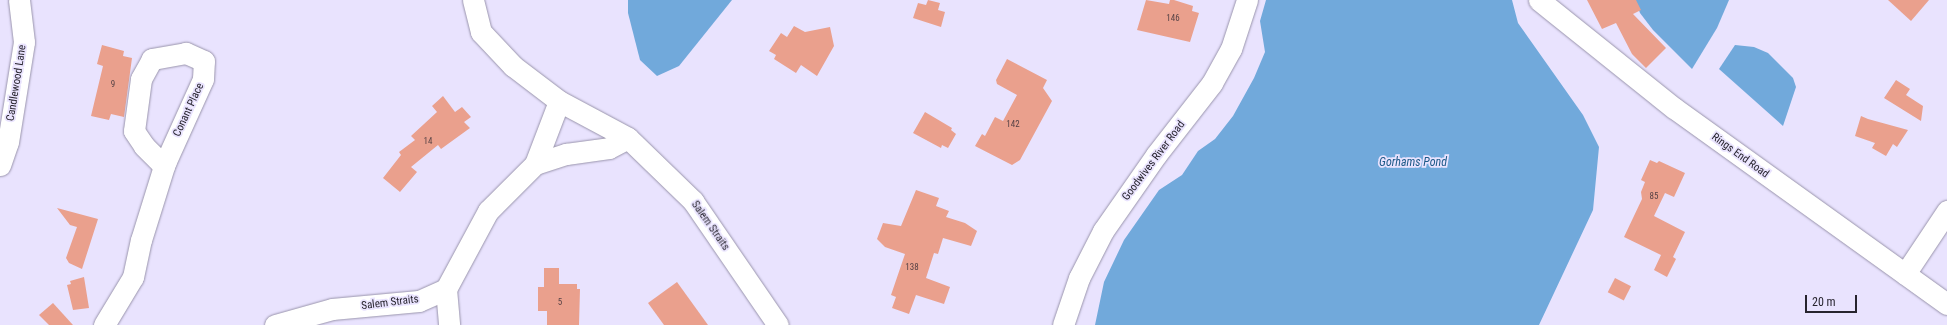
<!DOCTYPE html>
<style>
body{margin:0}
#map{position:relative;width:1947px;height:325px;overflow:hidden;background:#e9e3fe;font-family:"Roboto Condensed",sans-serif}
div>[style]{position:absolute}
.water>*{inset:0;background:#71a9db}
.building>*{inset:0;background:#eaa08d;transform-origin:0 0}
.roads{filter:drop-shadow(0 0 1px #9994ac) drop-shadow(0 0 1px #9994ac)}
.minor>*{height:21px;margin:-10.5px;padding:0 10.5px;transform-origin:10.5px;border-radius:10.5px;background:#fff}
span{translate:-50% -50%;white-space:nowrap;text-align:center;line-height:1.15;-webkit-text-stroke:3.5px #e9e3fe;paint-order:stroke}
.number-label{font-size:9px;color:#584346}
.number-label span{-webkit-text-stroke-width:0}
.street-label{font-size:11px;color:#27242e}
.water-label{font-size:12px;color:#1c5988;font-style:italic}
.scale{position:absolute;left:1805px;top:295px;width:52px;height:18px;box-sizing:border-box;border:2px solid #27242e;border-top:0;padding-left:5px;font-size:12px;line-height:14px;white-space:nowrap;color:#27242e;-webkit-text-stroke:3px #e9e3fe;paint-order:stroke}
</style>
<div id="map">
<div class="water">
<i style="clip-path:polygon(628px 0,732px 0,679px 66px,657px 76px,640px 60px,628px 13px)"></i>
<i style="clip-path:polygon(1266px 0,1512px 0,1518px 23px,1583px 115px,1599px 147px,1593px 210px,1539px 325px,1095px 325px,1104px 282px,1124px 240px,1159px 190px,1182px 175px,1198px 151px,1215px 139px,1233px 116px,1254px 78px,1265px 52px,1260px 21px)"></i>
<i style="clip-path:polygon(1635px 0,1729px 0,1717px 28px,1692px 69px,1653px 30px,1640px 13px)"></i>
<i style="clip-path:polygon(1735px 45px,1754px 47px,1768px 53px,1793px 78px,1796px 87px,1783px 126px,1719px 69px)"></i>
</div>
<div class="building">
<i style="clip-path:polygon(928px 0,940px 3px,938px 10px,945px 12px,941px 27px,913px 18px,918px 3px,926px 5px)"></i>
<i style="clip-path:polygon(1146px 0,1169px 4px,1170px 0,1174px 0,1193px 6px,1192px 11px,1199px 13px,1190px 42px,1137px 30px)"></i>
<i style="clip-path:polygon(1587px 0,1636px 0,1641px 10px,1633px 14px,1666px 48px,1646px 68px,1632px 54px,1616px 23px,1602px 29px)"></i>
<i style="clip-path:polygon(1888px 0,1929px 0,1911px 21px)"></i>
<i style="clip-path:polygon(794px 26px,805px 32px,830px 27px,834px 46px,817px 76px,801px 65px,796px 73px,774px 59px,776px 55px,769px 51px,781px 33px,787px 37px)"></i>
<i style="clip-path:polygon(102px 45px,124px 51px,123px 56px,132px 58px,124px 117px,111px 114px,109px 120px,91px 116px,103px 66px,97px 64px)"></i>
<i style="clip-path:polygon(1007px 59px,1047px 80px,1043px 88px,1052px 101px,1020px 160px,1012px 165px,975px 146px,982px 134px,985px 136px,995px 117px,1003px 121px,1017px 95px,997px 84px,996px 80px)"></i>
<i style="clip-path:polygon(1896px 80px,1910px 89px,1906px 95px,1923px 106px,1921px 121px,1884px 98px)"></i>
<i style="clip-path:polygon(443px 96px,455px 112px,462px 107px,471px 117px,464px 122px,470px 128px,441px 149px,438px 145px,411px 167px,417px 172px,400px 192px,383px 178px,401px 155px,399px 152px,415px 140px,411px 136px,437px 112px,432px 106px)"></i>
<i style="clip-path:polygon(925px 112px,952px 128px,951px 130px,956px 134px,948px 148px,942px 145px,941px 148px,913px 133px)"></i>
<i style="clip-path:polygon(1861px 116px,1868px 119px,1908px 130px,1897px 147px,1893px 144px,1886px 156px,1872px 148px,1875px 143px,1855px 136px)"></i>
<i style="clip-path:polygon(1650px 160px,1657px 163px,1659px 161px,1685px 173px,1674px 197px,1665px 193px,1654px 216px,1685px 232px,1673px 257px,1676px 259px,1667px 277px,1654px 270px,1661px 255px,1624px 237px,1642px 199px,1641px 192px,1645px 182px,1641px 180px)"></i>
<i style="clip-path:polygon(916px 190px,939px 198px,936px 206px,949px 211px,946px 217px,965px 223px,977px 231px,971px 246px,943px 238px,938px 254px,934px 253px,926px 278px,950px 287px,944px 304px,916px 295px,909px 314px,892px 308px,896px 297px,891px 295px,905px 254px,885px 247px,877px 239px,883px 223px,901px 226px)"></i>
<i style="clip-path:polygon(57px 208px,98px 219px,82px 269px,69px 263px,66px 258px,77px 227px,70px 225px)"></i>
<i style="clip-path:polygon(544px 268px,559px 268px,559px 284px,577px 284px,577px 289px,580px 289px,579px 325px,547px 325px,547px 311px,538px 311px,538px 287px,544px 287px)"></i>
<i style="clip-path:polygon(84px 277px,89px 308px,73px 310px,67px 285px,71px 284px,70px 281px)"></i>
<i style="left:1615px;top:278px;width:18px;height:16px;rotate:27deg"></i>
<i style="clip-path:polygon(677px 282px,708px 325px,664px 325px,648px 303px)"></i>
<i style="clip-path:polygon(53px 303px,73px 325px,49px 325px,39px 315px)"></i>
</div>
<div class="roads">
<div class="minor">
<i style="left:473px;top:0;width:33px;rotate:76deg"></i>
<i style="left:481px;top:32px;width:47px;rotate:46.7deg"></i>
<i style="left:513px;top:66px;width:58px;rotate:37.3deg"></i>
<i style="left:559px;top:101px;width:78px;rotate:28.2deg"></i>
<i style="left:628px;top:138px;width:91px;rotate:44.1deg"></i>
<i style="left:693px;top:201px;width:150px;rotate:55.6deg"></i>
<i style="left:1539px;top:0;width:173px;rotate:38.7deg"></i>
<i style="left:1674px;top:108px;width:336px;rotate:35.7deg"></i>
<i style="left:535px;top:164px;width:33px;rotate:-18deg"></i>
<i style="left:566px;top:154px;width:43px;rotate:-7.9deg"></i>
<i style="left:609px;top:148px;width:21px;rotate:-28deg"></i>
<i style="left:0;top:165px;width:24px;rotate:-71deg"></i>
<i style="left:8px;top:142px;width:101px;rotate:-80.9deg"></i>
<i style="left:24px;top:42px;width:42px;rotate:-96.8deg"></i>
<i style="left:1905px;top:274px;width:76px;rotate:-56.3deg"></i>
<i style="left:446px;top:289px;width:36px;rotate:85deg"></i>
<i style="left:104px;top:325px;width:56px;rotate:-58.9deg"></i>
<i style="left:133px;top:277px;width:38px;rotate:-78deg"></i>
<i style="left:141px;top:240px;width:77px;rotate:-72.7deg"></i>
<i style="left:164px;top:166px;width:5px;rotate:-68deg"></i>
<i style="left:166px;top:161px;width:90px;rotate:-65.7deg"></i>
<i style="left:203px;top:79px;width:18px;rotate:-87deg"></i>
<i style="left:204px;top:61px;width:20px;rotate:-156deg"></i>
<i style="left:186px;top:53px;width:35px;rotate:170deg"></i>
<i style="left:152px;top:59px;width:23px;rotate:119deg"></i>
<i style="left:141px;top:79px;width:52px;rotate:97.7deg"></i>
<i style="left:134px;top:131px;width:18px;rotate:56deg"></i>
<i style="left:144px;top:146px;width:28px;rotate:45deg"></i>
<i style="left:275px;top:325px;width:59px;rotate:-15.7deg"></i>
<i style="left:332px;top:309px;width:87px;rotate:-5.3deg"></i>
<i style="left:419px;top:301px;width:30px;rotate:-24deg"></i>
<i style="left:446px;top:289px;width:89px;rotate:-61.7deg"></i>
<i style="left:488px;top:211px;width:66px;rotate:-45deg"></i>
<i style="left:535px;top:164px;width:67px;rotate:-69.1deg"></i>
<i style="left:1063px;top:325px;width:50px;rotate:-71.2deg"></i>
<i style="left:1079px;top:278px;width:53px;rotate:-62.9deg"></i>
<i style="left:1103px;top:231px;width:93px;rotate:-55.1deg"></i>
<i style="left:1156px;top:155px;width:91px;rotate:-52.1deg"></i>
<i style="left:1212px;top:83px;width:39px;rotate:-61deg"></i>
<i style="left:1231px;top:49px;width:52px;rotate:-71.9deg"></i>
</div>
</div>
<div class="number-label">
<span style="left:1173px;top:18px">146</span>
<span style="left:113px;top:84px">9</span>
<span style="left:1013px;top:124px">142</span>
<span style="left:428px;top:141px">14</span>
<span style="left:1654px;top:196px">85</span>
<span style="left:912px;top:267px">138</span>
<span style="left:560px;top:302px">5</span>
</div>
<div class="street-label">
<span style="left:17px;top:83px;rotate:-81deg">Candlewood Lane</span>
<span style="left:189px;top:110px;rotate:-65deg">Conant Place</span>
<span style="left:1740px;top:156px;rotate:36deg">Rings End Road</span>
<span style="left:1154px;top:161px;rotate:-53deg">Goodwives River Road</span>
<span style="left:710px;top:226px;rotate:55deg">Salem Straits</span>
<span style="left:390px;top:303px;rotate:-7deg">Salem Straits</span>
</div>
<div class="water-label">
<span style="left:1413px;top:163px">Gorhams Pond</span>
</div>
<div class="scale">20 m</div>
</div>
